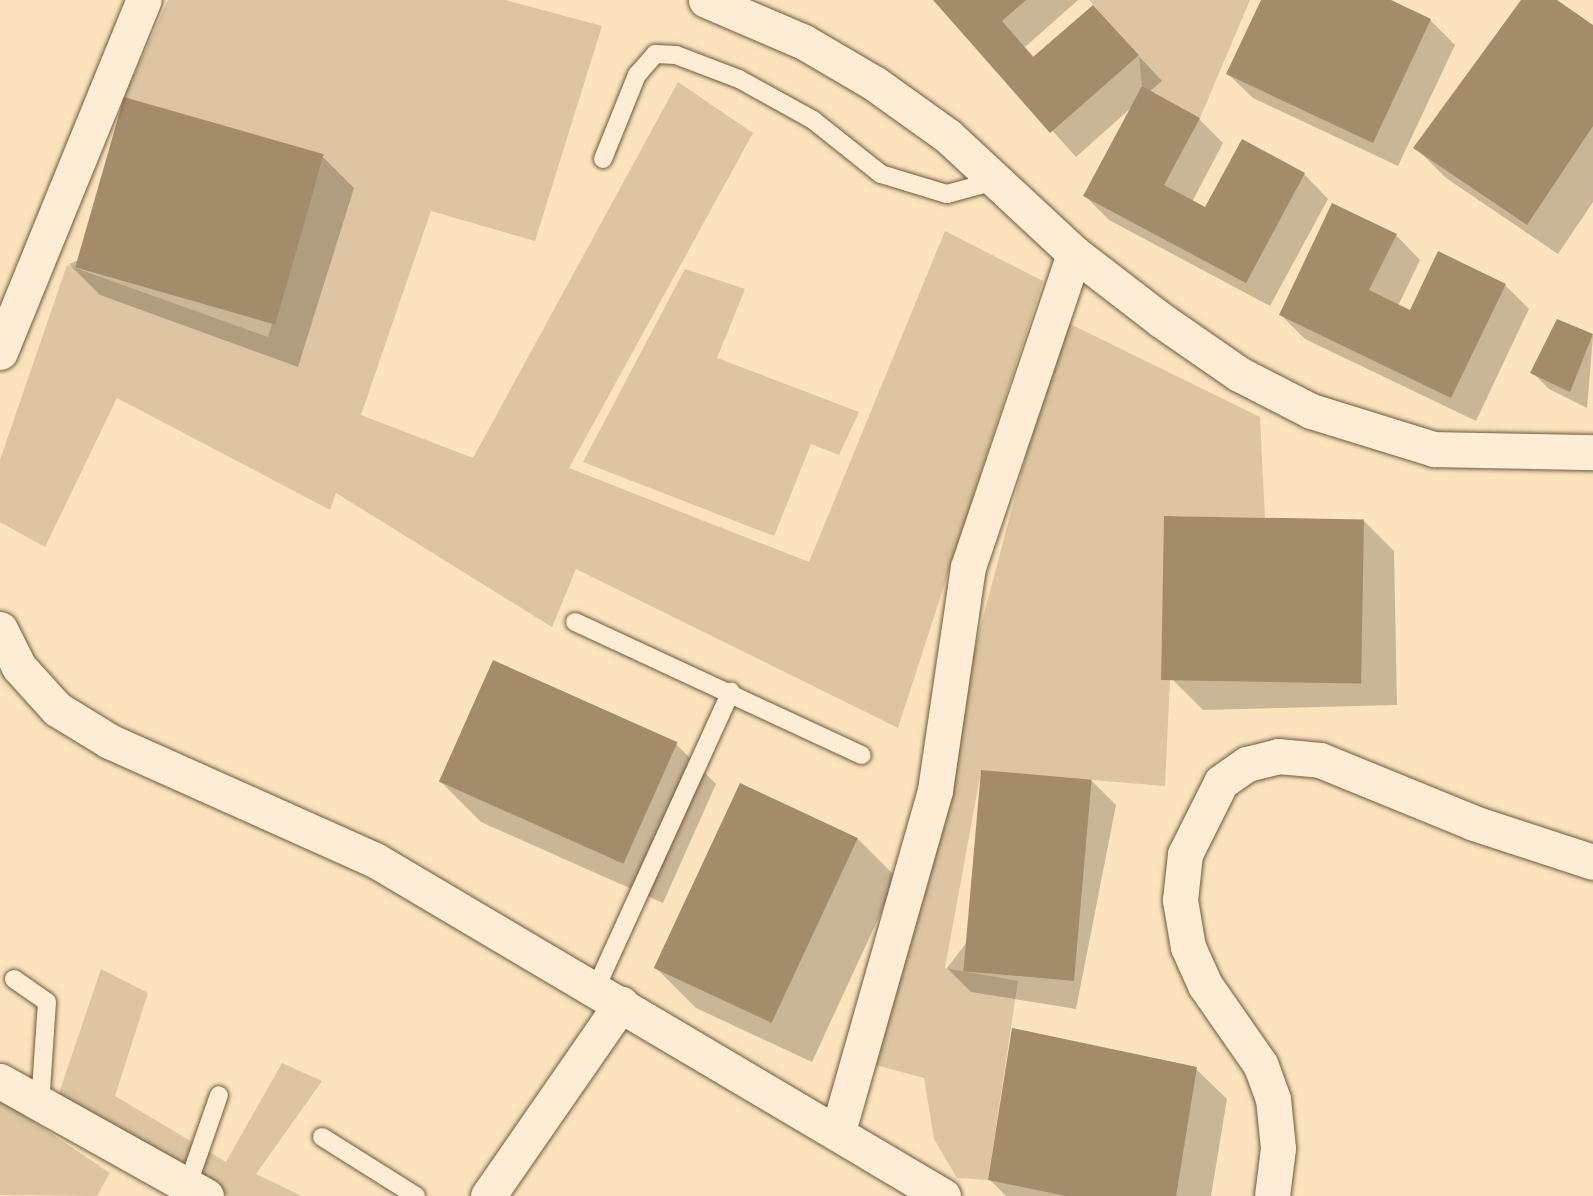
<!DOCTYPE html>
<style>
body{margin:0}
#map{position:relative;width:1593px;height:1196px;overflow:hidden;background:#fbe4bd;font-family:"IM FELL French Canon",serif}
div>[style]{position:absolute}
.green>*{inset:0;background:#dcc5a0}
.shadow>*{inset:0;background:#0003}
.building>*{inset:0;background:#a38c6a;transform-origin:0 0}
.roads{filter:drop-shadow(0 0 2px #715a3b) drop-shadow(0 0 2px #715a3b)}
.lane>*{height:18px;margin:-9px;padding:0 9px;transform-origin:9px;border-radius:9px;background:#fcedd4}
.street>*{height:35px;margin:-17.5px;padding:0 17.5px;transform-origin:17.5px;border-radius:17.5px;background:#fcedd4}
span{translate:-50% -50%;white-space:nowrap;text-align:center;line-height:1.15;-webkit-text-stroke:6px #fcedd4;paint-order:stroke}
</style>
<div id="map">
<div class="green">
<i style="clip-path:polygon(168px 0,505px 0,602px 26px,535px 241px,431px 211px,361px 415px,473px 458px,678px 82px,753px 133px,569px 468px,809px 562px,945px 231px,1043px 281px,898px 728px,576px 569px,552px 627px,336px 493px,330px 510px,117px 398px,45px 547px,0 522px,0 460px,67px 265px,268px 337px,324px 156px,124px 97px)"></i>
<i style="clip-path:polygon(1089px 0,1250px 0,1200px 118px,1142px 86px,1139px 55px)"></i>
<i style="clip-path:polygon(685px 269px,745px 289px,717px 358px,859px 412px,839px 455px,811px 444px,774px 536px,583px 462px)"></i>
<i style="clip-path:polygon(1062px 320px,1260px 417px,1265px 518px,1164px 516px,1170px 680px,1165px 786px,981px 771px,945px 968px,1018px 981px,988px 1180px,957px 1178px,934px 1139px,924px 1078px,865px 1062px)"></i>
<i style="clip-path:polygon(101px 969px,148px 993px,115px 1096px,226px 1162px,282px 1063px,322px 1081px,256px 1174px,302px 1196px,229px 1196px,56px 1102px)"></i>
<i style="clip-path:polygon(0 1099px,110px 1173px,97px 1196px,0 1195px)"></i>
</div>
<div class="shadow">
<i style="clip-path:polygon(935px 0,1078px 0,1025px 47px,1035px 58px,1093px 7px,1162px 81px,1149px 92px,1199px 119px,1223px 143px,1192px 202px,1206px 209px,1304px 174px,1328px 199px,1270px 306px,1109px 220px,1085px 196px,1132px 107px,1076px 157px)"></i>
<i style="clip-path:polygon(1263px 0,1387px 0,1430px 20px,1455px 45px,1398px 166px,1253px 98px,1228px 74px)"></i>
<i style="clip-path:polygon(1523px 0,1554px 0,1593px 27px,1593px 202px,1558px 254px,1446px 178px,1415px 147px)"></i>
<i style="clip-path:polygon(323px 157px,354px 188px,298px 367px,100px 295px,69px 264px)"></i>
<i style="clip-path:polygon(1396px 235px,1420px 260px,1398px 306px,1411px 313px,1505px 285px,1529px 309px,1476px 421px,1305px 339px,1281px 315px)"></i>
<i style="clip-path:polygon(1558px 321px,1593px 336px,1587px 408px,1549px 389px,1532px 372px)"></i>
<i style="clip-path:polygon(1363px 520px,1394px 551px,1397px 705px,1203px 710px,1172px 679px)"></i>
<i style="clip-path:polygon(676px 744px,716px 784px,663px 903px,481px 822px,441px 782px)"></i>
<i style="clip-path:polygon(1091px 780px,1116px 805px,1076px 1009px,971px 992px,947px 968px)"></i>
<i style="clip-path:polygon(857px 838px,897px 878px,812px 1062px,696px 1008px,656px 968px)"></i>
<i style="clip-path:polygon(1196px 1069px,1227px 1099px,1211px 1196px,1006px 1196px,990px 1180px)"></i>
</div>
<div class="building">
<i style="clip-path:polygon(933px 0,1026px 0,1002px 21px,1033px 57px,1093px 5px,1139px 55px,1050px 133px)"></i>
<i style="clip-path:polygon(1261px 0,1391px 0,1431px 19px,1373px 143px,1226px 74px)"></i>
<i style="clip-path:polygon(1521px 0,1557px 0,1593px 25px,1593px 126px,1527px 225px,1413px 148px)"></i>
<i style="clip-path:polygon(1142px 86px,1200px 118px,1164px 185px,1205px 207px,1242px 139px,1305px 173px,1246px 283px,1083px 196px)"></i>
<i style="left:124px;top:97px;width:208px;height:177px;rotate:16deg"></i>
<i style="clip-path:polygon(1332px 203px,1397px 234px,1369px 290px,1410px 310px,1438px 251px,1506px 284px,1451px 398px,1279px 315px)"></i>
<i style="clip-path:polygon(1557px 319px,1593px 334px,1570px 392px,1530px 373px)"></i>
<i style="left:1164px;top:516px;width:200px;height:164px;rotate:1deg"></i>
<i style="left:493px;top:660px;width:202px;height:133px;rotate:24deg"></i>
<i style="left:981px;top:770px;width:111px;height:202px;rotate:5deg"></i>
<i style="left:740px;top:783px;width:130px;height:204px;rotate:25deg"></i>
<i style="clip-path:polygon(1012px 1028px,1197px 1067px,1176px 1196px,1066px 1196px,988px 1180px)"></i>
</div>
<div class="roads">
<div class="lane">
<i style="left:603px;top:159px;width:91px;rotate:-68deg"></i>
<i style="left:637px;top:75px;width:28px;rotate:-49deg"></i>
<i style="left:655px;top:54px;width:21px;rotate:3deg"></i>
<i style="left:676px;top:55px;width:67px;rotate:20.9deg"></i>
<i style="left:739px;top:79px;width:85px;rotate:29deg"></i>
<i style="left:813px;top:120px;width:87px;rotate:38.5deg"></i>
<i style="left:881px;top:174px;width:69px;rotate:16.9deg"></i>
<i style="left:947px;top:194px;width:54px;rotate:-15.1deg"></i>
<i style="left:575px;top:622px;width:316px;rotate:24.9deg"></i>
<i style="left:14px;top:979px;width:40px;rotate:34.9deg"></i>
<i style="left:47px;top:1002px;width:103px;rotate:93.9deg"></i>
<i style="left:595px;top:990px;width:328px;rotate:-65.5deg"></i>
<i style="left:322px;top:1137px;width:111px;rotate:32.1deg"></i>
<i style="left:187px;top:1187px;width:97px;rotate:-70.8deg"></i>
</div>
<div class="street">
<i style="left:706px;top:0;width:107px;rotate:23.2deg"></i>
<i style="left:804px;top:42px;width:81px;rotate:30.4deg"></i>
<i style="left:874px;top:83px;width:91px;rotate:35.6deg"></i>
<i style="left:948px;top:136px;width:172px;rotate:42.9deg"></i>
<i style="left:1074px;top:253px;width:110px;rotate:37.6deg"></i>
<i style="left:1161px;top:320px;width:95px;rotate:34.7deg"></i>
<i style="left:1239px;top:374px;width:81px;rotate:27.2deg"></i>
<i style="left:1311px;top:411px;width:129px;rotate:17.2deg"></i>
<i style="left:1434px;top:449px;width:159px;rotate:1.1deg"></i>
<i style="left:0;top:352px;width:380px;rotate:-67.8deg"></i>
<i style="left:0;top:629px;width:42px;rotate:63.4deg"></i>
<i style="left:19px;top:667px;width:57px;rotate:47.9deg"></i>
<i style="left:57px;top:709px;width:61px;rotate:31.6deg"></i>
<i style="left:109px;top:741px;width:291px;rotate:24.1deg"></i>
<i style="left:375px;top:860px;width:660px;rotate:30.61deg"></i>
<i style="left:0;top:1081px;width:236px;rotate:29.2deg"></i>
<i style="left:838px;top:1131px;width:355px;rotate:-74.1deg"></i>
<i style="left:935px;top:790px;width:225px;rotate:-81.6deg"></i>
<i style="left:968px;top:567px;width:331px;rotate:-71.3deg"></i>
<i style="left:488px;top:1196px;width:234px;rotate:-55.3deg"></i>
<i style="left:1272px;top:1196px;width:48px;rotate:-82.9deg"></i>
<i style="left:1278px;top:1148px;width:49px;rotate:-95.8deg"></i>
<i style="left:1273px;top:1099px;width:37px;rotate:-110deg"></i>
<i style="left:1260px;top:1064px;width:96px;rotate:-124.8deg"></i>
<i style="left:1205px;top:985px;width:42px;rotate:-114.1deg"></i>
<i style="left:1188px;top:947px;width:48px;rotate:-99.7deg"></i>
<i style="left:1180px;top:900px;width:46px;rotate:-83.8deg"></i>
<i style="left:1185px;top:854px;width:80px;rotate:-63.4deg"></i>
<i style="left:1221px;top:782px;width:32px;rotate:-35deg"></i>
<i style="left:1247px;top:764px;width:32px;rotate:-14deg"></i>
<i style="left:1278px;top:756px;width:42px;rotate:5.4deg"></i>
<i style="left:1320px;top:760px;width:166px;rotate:22.2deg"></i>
<i style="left:1474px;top:823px;width:125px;rotate:18.1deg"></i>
</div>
</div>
</div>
